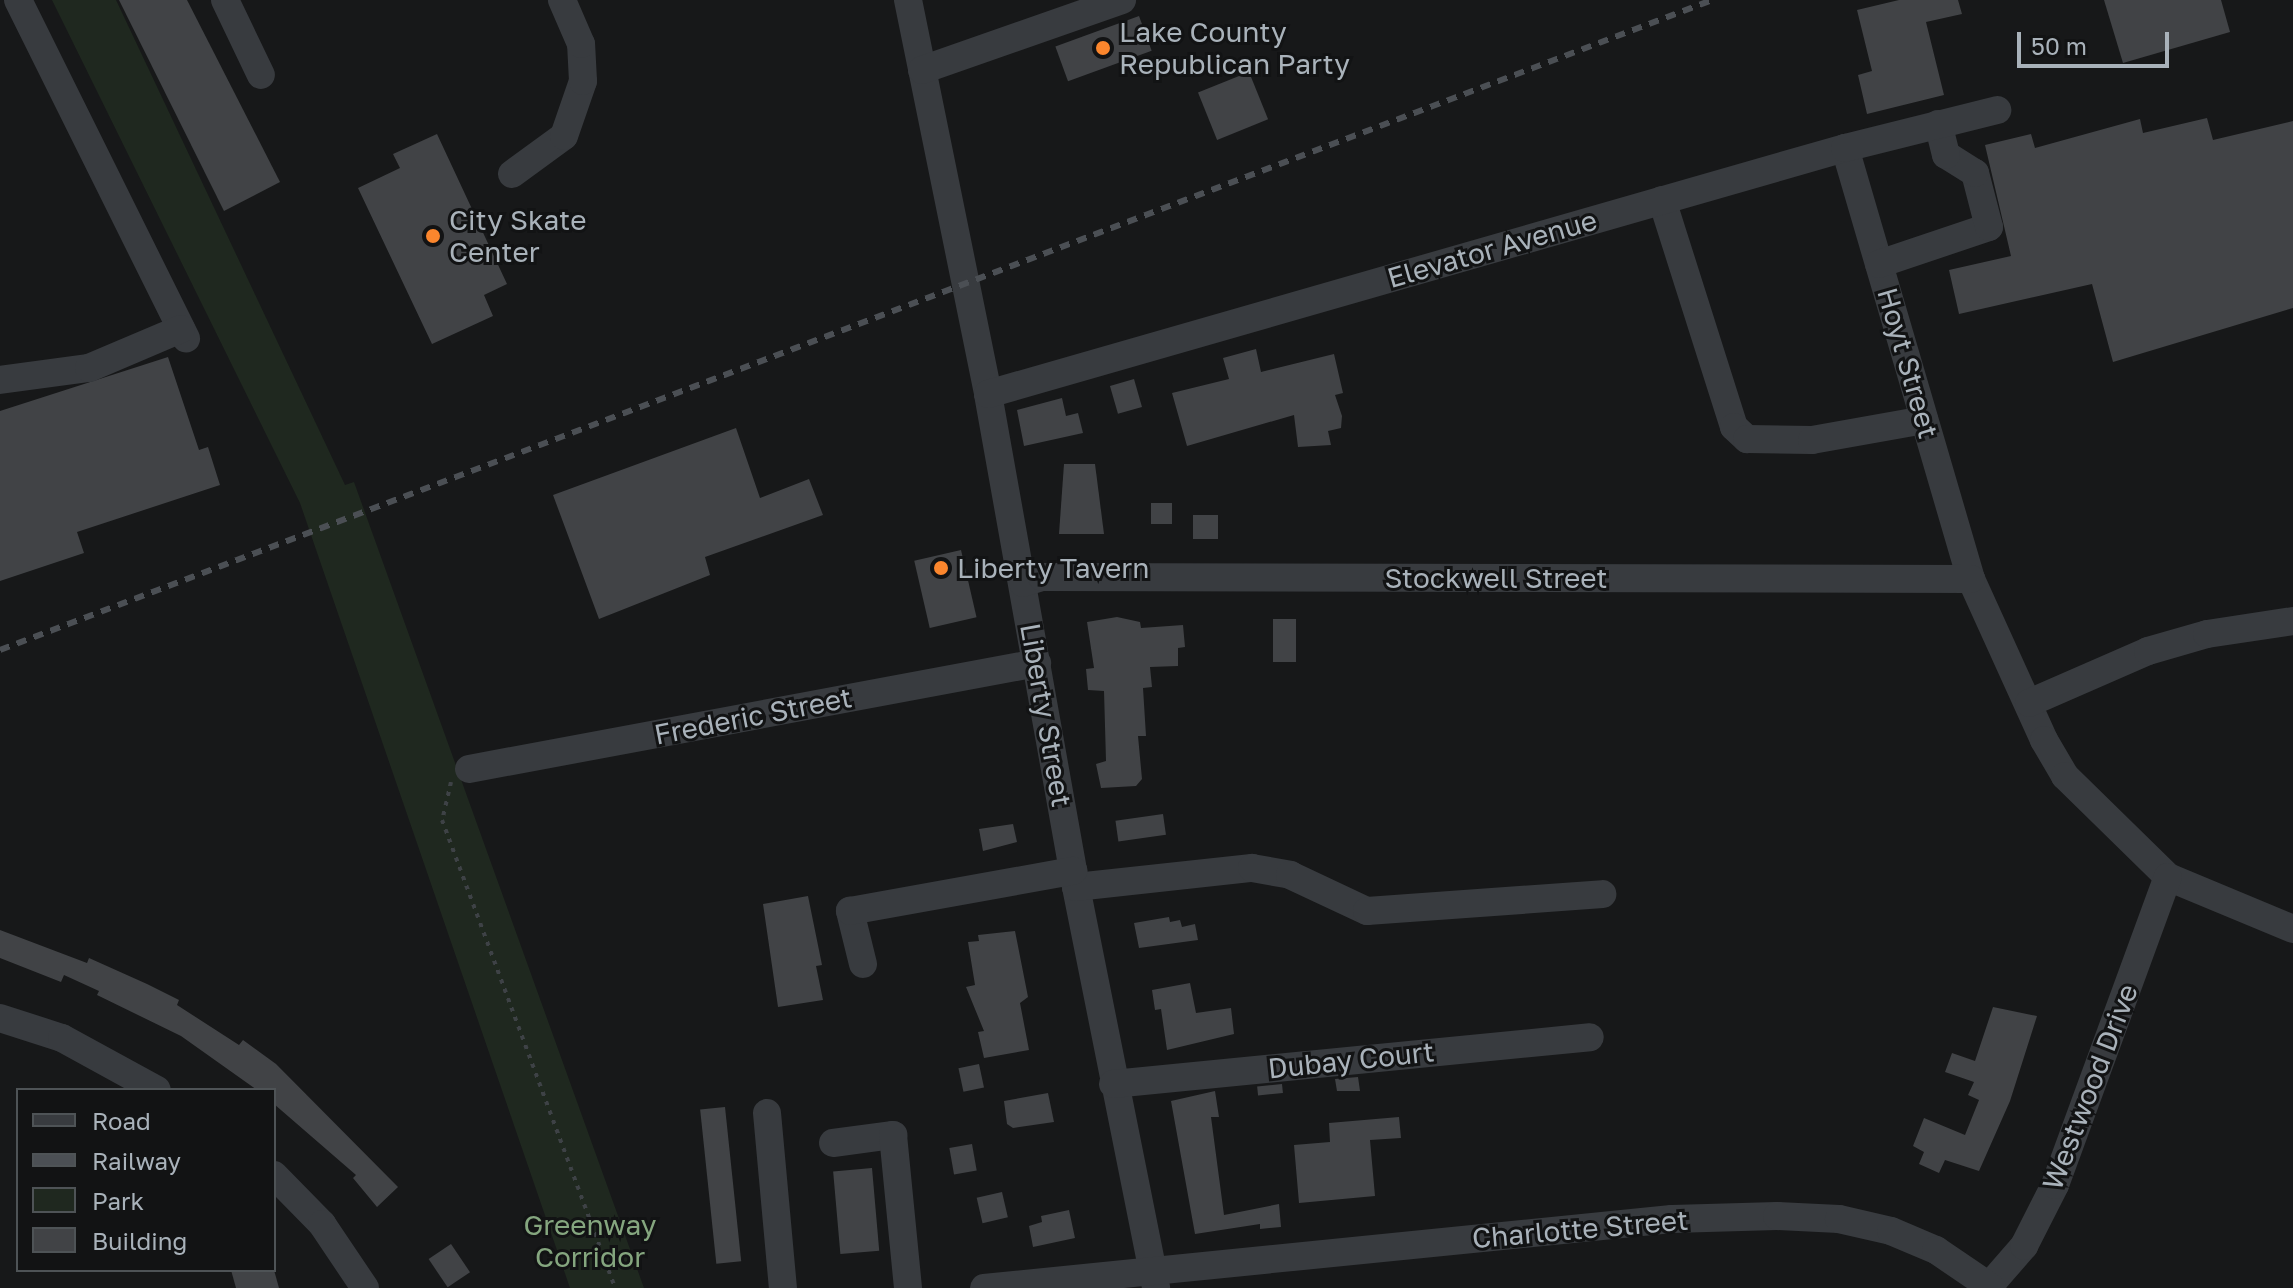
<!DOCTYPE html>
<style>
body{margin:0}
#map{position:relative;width:2293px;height:1288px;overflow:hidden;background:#171819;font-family:"Golos Text",sans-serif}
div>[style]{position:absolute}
.green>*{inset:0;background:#1f281f}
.building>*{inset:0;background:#414346;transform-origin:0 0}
.path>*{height:4px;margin-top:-2px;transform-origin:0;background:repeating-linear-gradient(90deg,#3e4246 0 4px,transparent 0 10px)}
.minor>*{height:28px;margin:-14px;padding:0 14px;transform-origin:14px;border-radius:14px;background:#383b3f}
.rail>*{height:6px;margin-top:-3px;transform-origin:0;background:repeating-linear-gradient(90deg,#4b4f54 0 10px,transparent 0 18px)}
.dots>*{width:22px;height:22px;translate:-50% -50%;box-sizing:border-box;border:4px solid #121314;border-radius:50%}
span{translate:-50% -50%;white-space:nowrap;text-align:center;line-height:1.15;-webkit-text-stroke:6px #121314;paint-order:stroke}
.poi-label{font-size:28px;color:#a9b2ba}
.left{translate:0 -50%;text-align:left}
.street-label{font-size:28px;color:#a9b2ba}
.park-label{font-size:28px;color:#85a67f}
.legend{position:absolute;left:16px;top:1088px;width:260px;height:184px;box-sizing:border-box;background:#121314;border:2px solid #4e5356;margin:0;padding:10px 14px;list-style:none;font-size:24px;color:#a9b2ba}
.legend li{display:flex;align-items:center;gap:16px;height:40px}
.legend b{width:40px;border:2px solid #4e5356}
.scale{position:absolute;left:2017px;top:32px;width:152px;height:36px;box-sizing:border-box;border:4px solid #a9b2ba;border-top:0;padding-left:10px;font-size:24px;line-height:28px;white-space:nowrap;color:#a9b2ba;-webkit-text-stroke:6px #121314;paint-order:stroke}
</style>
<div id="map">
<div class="green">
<i style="clip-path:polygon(52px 0,116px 0,345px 485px,354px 482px,644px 1288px,570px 1288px,300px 503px)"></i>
</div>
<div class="building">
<i style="clip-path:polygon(119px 0,187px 0,280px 182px,224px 211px)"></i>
<i style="clip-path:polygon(1899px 0,1958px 0,1962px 14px,1926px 22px,1944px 95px,1867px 114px,1858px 75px,1872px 71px,1857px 10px)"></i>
<i style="clip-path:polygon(2104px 0,2221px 0,2230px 32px,2123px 63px)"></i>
<i style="left:1139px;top:16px;width:37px;height:89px;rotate:70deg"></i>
<i style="left:1249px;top:72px;width:51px;height:55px;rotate:68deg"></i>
<i style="clip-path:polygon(2207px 118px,2213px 140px,2293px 121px,2293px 308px,2113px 362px,2092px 284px,1959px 314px,1949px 270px,2011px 256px,1985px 145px,2031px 134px,2035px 148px,2140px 119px,2143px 133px)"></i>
<i style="clip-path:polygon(437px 134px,507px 284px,484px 295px,493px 316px,432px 344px,358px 188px,400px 168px,393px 154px)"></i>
<i style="clip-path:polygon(1256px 349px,1261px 372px,1334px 354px,1343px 393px,1335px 395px,1342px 416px,1341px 428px,1328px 431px,1331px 445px,1298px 447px,1294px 415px,1187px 446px,1172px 393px,1229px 379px,1223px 358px)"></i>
<i style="clip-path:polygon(168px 357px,199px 450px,208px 447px,220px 485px,77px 532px,84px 553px,0 581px,0 411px)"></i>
<i style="left:1134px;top:379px;width:29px;height:25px;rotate:74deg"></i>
<i style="clip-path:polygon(1062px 398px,1066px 416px,1078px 413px,1083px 433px,1024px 446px,1017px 410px)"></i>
<i style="clip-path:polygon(736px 428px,760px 498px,809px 479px,823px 515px,705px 557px,710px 575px,599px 619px,553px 495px)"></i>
<i style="clip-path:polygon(1064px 464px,1095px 464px,1104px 534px,1059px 534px)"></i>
<i style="left:1151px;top:503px;width:21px;height:21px"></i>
<i style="left:1193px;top:515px;width:25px;height:24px"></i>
<i style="left:961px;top:550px;width:69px;height:48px;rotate:77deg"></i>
<i style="clip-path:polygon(1117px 617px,1140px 622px,1141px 628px,1183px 625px,1185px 647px,1178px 648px,1178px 666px,1150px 667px,1152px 687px,1143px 688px,1146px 736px,1138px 736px,1142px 779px,1136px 786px,1101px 788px,1096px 764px,1106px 761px,1104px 691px,1088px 690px,1086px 669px,1094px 668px,1087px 622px)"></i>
<i style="left:1273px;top:619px;width:23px;height:43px"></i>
<i style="left:1163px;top:814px;width:21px;height:48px;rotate:82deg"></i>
<i style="clip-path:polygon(1013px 824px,1017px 842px,983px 851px,979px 829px)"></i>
<i style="clip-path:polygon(808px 896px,822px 965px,816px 966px,823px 1000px,778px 1007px,763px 904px)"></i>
<i style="clip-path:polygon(1169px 917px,1170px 922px,1180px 920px,1182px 927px,1195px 924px,1198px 940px,1139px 948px,1134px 923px)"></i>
<i style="clip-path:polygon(0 930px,87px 963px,89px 958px,147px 984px,179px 1000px,177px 1005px,239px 1045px,243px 1040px,276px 1064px,398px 1187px,377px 1207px,353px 1178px,356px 1175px,274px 1104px,274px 1090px,257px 1090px,181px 1036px,97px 995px,99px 991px,64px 975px,61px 982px,0 958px)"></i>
<i style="clip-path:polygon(1015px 931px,1028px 997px,1020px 1003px,1029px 1050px,984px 1058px,978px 1032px,984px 1031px,966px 987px,975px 985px,968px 942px,979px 941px,978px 935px)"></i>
<i style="clip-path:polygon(1190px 983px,1196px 1013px,1231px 1008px,1234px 1034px,1167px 1050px,1161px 1009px,1155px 1010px,1152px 990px)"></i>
<i style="clip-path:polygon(1993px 1007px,2037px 1016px,2010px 1101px,1979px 1171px,1945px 1160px,1939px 1173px,1919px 1164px,1924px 1152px,1913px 1146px,1924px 1118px,1965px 1135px,1979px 1100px,1968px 1095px,1974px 1082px,1945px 1072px,1952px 1053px,1975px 1061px)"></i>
<i style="left:979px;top:1064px;width:24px;height:21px;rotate:78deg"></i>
<i style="clip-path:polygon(1358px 1077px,1360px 1091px,1337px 1091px,1335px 1079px)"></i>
<i style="left:1282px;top:1084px;width:9px;height:25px;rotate:84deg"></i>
<i style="clip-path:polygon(1215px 1091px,1219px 1117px,1211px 1117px,1224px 1215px,1279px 1204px,1281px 1227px,1260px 1229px,1260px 1224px,1195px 1234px,1171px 1101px)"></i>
<i style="clip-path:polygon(1048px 1093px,1054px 1122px,1013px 1128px,1007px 1124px,1004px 1101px)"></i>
<i style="left:725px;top:1107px;width:155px;height:25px;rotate:84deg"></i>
<i style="clip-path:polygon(1399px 1117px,1401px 1138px,1370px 1140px,1375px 1196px,1299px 1203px,1294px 1145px,1330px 1142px,1329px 1123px)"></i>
<i style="left:972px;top:1144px;width:27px;height:23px;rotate:80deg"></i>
<i style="left:872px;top:1168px;width:83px;height:39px;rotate:85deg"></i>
<i style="left:1002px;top:1192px;width:26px;height:26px;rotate:77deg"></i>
<i style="clip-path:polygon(1069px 1210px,1075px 1238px,1033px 1247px,1029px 1226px,1042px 1222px,1041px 1216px)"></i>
<i style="left:451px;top:1244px;width:34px;height:27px;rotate:56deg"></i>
<i style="clip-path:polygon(231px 1270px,274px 1270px,279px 1288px,236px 1288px)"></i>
</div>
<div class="path">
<i style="left:451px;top:782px;width:39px;rotate:103deg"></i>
<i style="left:442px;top:820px;width:499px;rotate:69.7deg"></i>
</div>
<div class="minor">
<i style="left:18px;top:0;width:378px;rotate:63.6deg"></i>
<i style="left:225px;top:0;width:83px;rotate:64.4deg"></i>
<i style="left:908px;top:0;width:402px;rotate:78.5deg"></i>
<i style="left:988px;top:394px;width:501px;rotate:79.88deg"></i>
<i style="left:1076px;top:887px;width:409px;rotate:78.7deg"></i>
<i style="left:922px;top:70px;width:212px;rotate:-19.3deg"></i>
<i style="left:1845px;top:148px;width:449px;rotate:73.7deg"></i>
<i style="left:1971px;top:579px;width:177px;rotate:65.6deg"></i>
<i style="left:2044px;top:740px;width:42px;rotate:59.7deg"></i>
<i style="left:2065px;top:776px;width:144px;rotate:44.4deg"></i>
<i style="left:2168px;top:877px;width:135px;rotate:22.6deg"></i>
<i style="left:512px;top:174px;width:64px;rotate:-36.2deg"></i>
<i style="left:564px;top:136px;width:58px;rotate:-70.9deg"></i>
<i style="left:583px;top:81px;width:37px;rotate:-93deg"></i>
<i style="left:581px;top:44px;width:48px;rotate:-113.4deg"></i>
<i style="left:1662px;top:200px;width:238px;rotate:72.4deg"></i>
<i style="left:1734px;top:427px;width:18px;rotate:43deg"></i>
<i style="left:1747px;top:439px;width:65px;rotate:0.9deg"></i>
<i style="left:1812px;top:440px;width:114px;rotate:-10.1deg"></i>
<i style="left:1879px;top:264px;width:116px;rotate:-18.6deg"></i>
<i style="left:1989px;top:227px;width:56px;rotate:-104.5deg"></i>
<i style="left:1975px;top:173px;width:34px;rotate:-148deg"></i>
<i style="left:1946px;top:155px;width:32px;rotate:-104deg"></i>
<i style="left:0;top:380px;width:90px;rotate:-7.7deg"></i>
<i style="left:89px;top:368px;width:100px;rotate:-23deg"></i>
<i style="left:988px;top:394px;width:892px;rotate:-16.02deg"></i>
<i style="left:1845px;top:148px;width:157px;rotate:-14deg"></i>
<i style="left:1023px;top:583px;width:20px;rotate:-18deg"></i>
<i style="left:1042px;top:577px;width:929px;rotate:0.12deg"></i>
<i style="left:2029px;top:703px;width:130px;rotate:-23.6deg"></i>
<i style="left:2148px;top:651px;width:61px;rotate:-16.1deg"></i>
<i style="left:2207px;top:634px;width:87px;rotate:-8.6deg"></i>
<i style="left:469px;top:769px;width:578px;rotate:-10.57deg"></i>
<i style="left:1076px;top:887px;width:177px;rotate:-6.2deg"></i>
<i style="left:1252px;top:868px;width:39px;rotate:10deg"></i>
<i style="left:1290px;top:875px;width:85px;rotate:25.1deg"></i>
<i style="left:1367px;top:911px;width:236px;rotate:-4.1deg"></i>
<i style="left:863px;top:964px;width:55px;rotate:-103.8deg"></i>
<i style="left:850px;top:911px;width:227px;rotate:-10.2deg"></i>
<i style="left:0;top:1018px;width:65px;rotate:17.9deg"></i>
<i style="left:62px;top:1038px;width:108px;rotate:28.7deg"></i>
<i style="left:1113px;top:1084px;width:479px;rotate:-5.6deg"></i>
<i style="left:767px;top:1113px;width:176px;rotate:84.8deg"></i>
<i style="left:833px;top:1143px;width:61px;rotate:-7.6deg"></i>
<i style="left:893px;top:1135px;width:154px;rotate:84.4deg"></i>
<i style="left:274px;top:1175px;width:69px;rotate:45.6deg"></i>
<i style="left:322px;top:1224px;width:77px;rotate:56.1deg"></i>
<i style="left:1990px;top:1285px;width:52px;rotate:-48.9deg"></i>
<i style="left:2024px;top:1246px;width:68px;rotate:-63.1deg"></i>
<i style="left:2055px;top:1185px;width:328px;rotate:-69.9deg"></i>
<i style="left:984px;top:1288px;width:691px;rotate:-5.73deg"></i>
<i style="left:1672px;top:1219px;width:105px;rotate:-1.6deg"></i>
<i style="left:1777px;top:1216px;width:62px;rotate:2.8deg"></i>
<i style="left:1839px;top:1219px;width:53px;rotate:13deg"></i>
<i style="left:1891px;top:1231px;width:49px;rotate:22.9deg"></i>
<i style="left:1936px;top:1250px;width:68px;rotate:34.2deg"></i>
</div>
<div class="rail">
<i style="left:0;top:650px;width:1831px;rotate:-20.79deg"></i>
</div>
<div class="dots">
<i style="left:1103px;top:48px;background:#fb862d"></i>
<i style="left:433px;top:236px;background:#fb862d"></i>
<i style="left:941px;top:568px;background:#fb862d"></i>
</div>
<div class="poi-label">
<span class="left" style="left:1119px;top:48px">Lake County<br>Republican Party</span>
<span class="left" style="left:449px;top:236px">City Skate<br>Center</span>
<span class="left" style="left:957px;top:568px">Liberty Tavern</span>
</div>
<div class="street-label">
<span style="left:1492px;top:249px;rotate:-16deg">Elevator Avenue</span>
<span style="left:1908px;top:363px;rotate:74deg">Hoyt Street</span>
<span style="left:1496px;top:578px">Stockwell Street</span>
<span style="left:1046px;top:715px;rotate:80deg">Liberty Street</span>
<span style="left:753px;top:716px;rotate:-11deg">Frederic Street</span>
<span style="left:1351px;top:1060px;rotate:-6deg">Dubay Court</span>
<span style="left:2090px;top:1087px;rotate:-69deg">Westwood Drive</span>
<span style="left:1580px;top:1229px;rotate:-5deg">Charlotte Street</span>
</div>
<div class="park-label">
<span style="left:590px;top:1241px">Greenway<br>Corridor</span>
</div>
<ul class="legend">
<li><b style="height:10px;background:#383b3f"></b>Road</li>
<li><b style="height:10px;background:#4b4f54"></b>Railway</li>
<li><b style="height:22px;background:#1f281f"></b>Park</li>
<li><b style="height:22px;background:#414346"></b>Building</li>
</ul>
<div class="scale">50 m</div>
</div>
